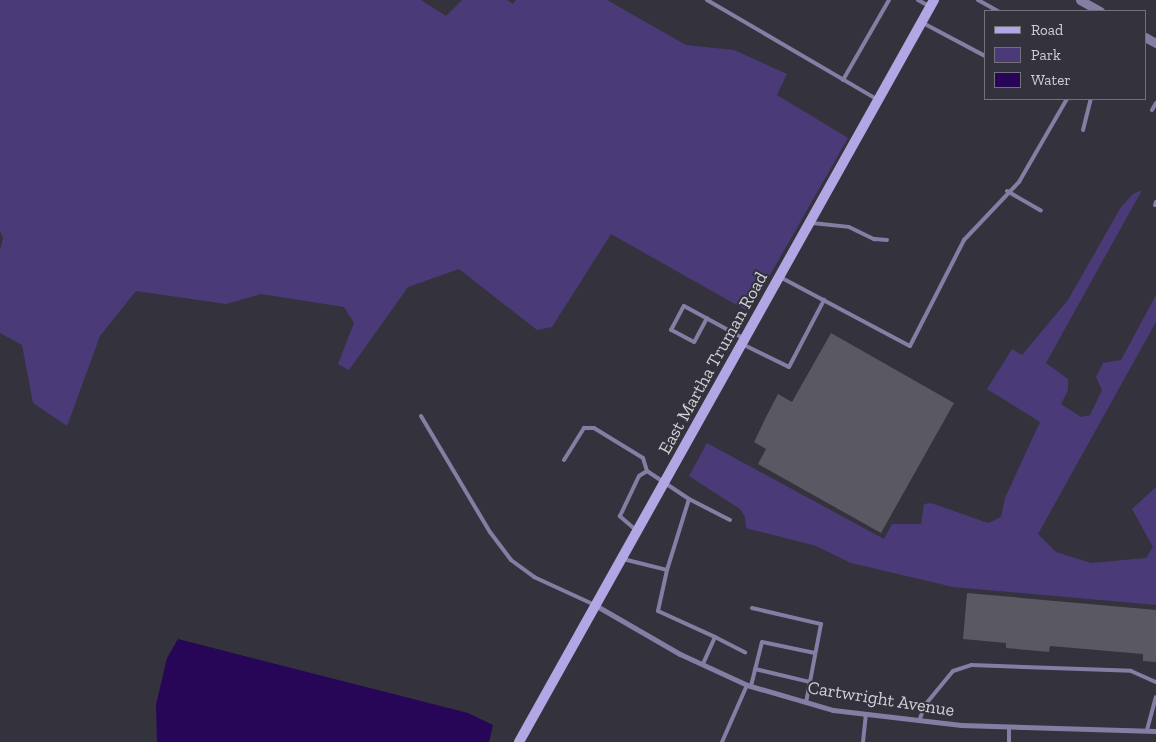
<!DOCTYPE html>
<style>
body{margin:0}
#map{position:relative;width:1156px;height:742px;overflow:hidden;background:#34323c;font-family:"Zilla Slab",serif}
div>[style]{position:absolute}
.green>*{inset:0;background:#4a3b78}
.water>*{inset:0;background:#270657}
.building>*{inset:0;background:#5a5863}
.service>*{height:4px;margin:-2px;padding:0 2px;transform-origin:2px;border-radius:2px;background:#857ea4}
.minor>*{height:5px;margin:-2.5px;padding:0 2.5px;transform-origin:2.5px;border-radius:2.5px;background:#857ea4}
.tertiary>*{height:9px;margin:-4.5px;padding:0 4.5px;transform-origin:4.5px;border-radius:4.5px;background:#857ea4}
.secondary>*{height:10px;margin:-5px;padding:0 5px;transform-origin:5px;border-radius:5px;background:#b2a7e4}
span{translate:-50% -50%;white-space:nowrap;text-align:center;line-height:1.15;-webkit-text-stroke:4px #34323c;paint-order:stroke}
.street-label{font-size:18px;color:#d1d0d6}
.legend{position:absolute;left:984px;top:10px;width:162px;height:90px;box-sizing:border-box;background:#34323c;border:1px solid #73717a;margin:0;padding:6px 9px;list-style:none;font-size:15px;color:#d1d0d6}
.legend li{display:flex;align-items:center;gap:10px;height:25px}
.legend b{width:25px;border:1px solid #73717a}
</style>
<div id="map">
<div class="green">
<i style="clip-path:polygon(0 0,421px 0,446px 16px,462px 0,507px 0,513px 4px,516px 0,607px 0,686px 45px,734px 50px,787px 74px,777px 95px,848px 138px,749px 312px,611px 234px,552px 327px,537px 330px,459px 269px,408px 287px,349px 370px,338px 364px,354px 323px,344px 307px,261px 294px,226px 304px,136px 291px,100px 336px,67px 426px,33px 403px,22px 345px,0 333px,0 250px,3px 238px,0 231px)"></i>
<i style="clip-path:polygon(1142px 190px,1046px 363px,1068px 379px,1068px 390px,1061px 404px,1081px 417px,1090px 415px,1102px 390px,1096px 377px,1103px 363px,1121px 360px,1156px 295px,1156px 322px,1038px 534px,1056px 552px,1091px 563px,1146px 558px,1153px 547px,1132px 509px,1156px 487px,1156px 605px,953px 587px,851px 563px,816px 546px,746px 528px,745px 517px,740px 509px,689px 476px,707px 443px,884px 539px,892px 524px,921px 524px,924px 504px,931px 503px,988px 523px,1001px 517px,1005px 498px,1040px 422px,987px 389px,1012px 349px,1022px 355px,1068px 300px,1121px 207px,1133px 194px)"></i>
</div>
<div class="water">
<i style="clip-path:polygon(178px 639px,468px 713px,493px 725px,489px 742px,157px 742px,156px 705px,167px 658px)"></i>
</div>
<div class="building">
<i style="clip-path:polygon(831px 333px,954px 403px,881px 533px,758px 464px,766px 449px,754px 442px,766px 417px,778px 394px,792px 402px)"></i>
<i style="clip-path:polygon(967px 593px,1156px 610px,1156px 662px,1143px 661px,1143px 654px,1050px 646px,1049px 652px,1006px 648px,1006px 643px,963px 639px)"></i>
</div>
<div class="service">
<i style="left:707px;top:0;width:198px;rotate:30.3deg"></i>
<i style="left:918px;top:0;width:13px;rotate:29deg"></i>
<i style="left:978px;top:0;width:23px;rotate:29deg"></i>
<i style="left:923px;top:23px;width:70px;rotate:28deg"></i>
<i style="left:843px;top:80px;width:92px;rotate:-60.1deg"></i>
<i style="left:1152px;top:110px;width:8px;rotate:-60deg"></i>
<i style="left:1083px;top:130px;width:32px;rotate:-76deg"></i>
<i style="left:1007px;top:191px;width:39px;rotate:30deg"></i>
<i style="left:1155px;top:205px;width:3px;rotate:-72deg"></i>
<i style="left:812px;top:223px;width:37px;rotate:6deg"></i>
<i style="left:849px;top:227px;width:28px;rotate:26deg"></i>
<i style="left:874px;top:239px;width:13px;rotate:4deg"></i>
<i style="left:780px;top:277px;width:147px;rotate:28deg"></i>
<i style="left:910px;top:346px;width:119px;rotate:-63deg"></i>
<i style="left:964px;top:240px;width:80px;rotate:-46.5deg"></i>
<i style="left:1019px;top:182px;width:96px;rotate:-60deg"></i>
<i style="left:707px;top:318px;width:27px;rotate:118deg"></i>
<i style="left:694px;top:342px;width:26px;rotate:-152deg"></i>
<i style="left:671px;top:330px;width:27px;rotate:-62deg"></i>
<i style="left:684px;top:306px;width:67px;rotate:28.5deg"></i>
<i style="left:742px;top:344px;width:52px;rotate:26.1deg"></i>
<i style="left:789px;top:367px;width:76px;rotate:-62.4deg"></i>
<i style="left:421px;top:416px;width:135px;rotate:59.3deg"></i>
<i style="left:490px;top:532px;width:35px;rotate:53deg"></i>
<i style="left:511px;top:560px;width:29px;rotate:36deg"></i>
<i style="left:534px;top:577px;width:67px;rotate:24.7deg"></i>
<i style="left:564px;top:460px;width:38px;rotate:-58deg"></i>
<i style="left:584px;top:428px;width:10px"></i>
<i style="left:594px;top:428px;width:57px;rotate:31.5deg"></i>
<i style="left:643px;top:458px;width:14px;rotate:73deg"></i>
<i style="left:689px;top:499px;width:46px;rotate:27.1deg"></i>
<i style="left:637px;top:531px;width:23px;rotate:-139deg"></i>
<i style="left:620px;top:516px;width:44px;rotate:-64.6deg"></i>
<i style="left:639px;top:476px;width:9px;rotate:-32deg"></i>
<i style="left:647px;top:471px;width:50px;rotate:33.7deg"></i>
<i style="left:689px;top:499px;width:74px;rotate:107.2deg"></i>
<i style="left:623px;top:559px;width:45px;rotate:14deg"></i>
<i style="left:667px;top:570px;width:42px;rotate:102.4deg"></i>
<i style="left:658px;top:611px;width:63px;rotate:24.5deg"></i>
<i style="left:715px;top:637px;width:30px;rotate:114deg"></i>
<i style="left:752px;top:608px;width:71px;rotate:13.1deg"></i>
<i style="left:821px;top:624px;width:80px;rotate:100.8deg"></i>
<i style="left:715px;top:637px;width:34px;rotate:27deg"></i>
<i style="left:755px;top:669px;width:57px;rotate:13.3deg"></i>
<i style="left:751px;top:686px;width:45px;rotate:-76deg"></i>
<i style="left:762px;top:642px;width:54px;rotate:11.7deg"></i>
<i style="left:919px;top:721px;width:17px;rotate:-69deg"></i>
<i style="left:925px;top:705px;width:44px;rotate:-50.5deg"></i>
<i style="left:953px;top:671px;width:19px;rotate:-18deg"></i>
<i style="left:971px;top:665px;width:160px;rotate:2.1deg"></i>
<i style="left:1131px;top:671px;width:27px;rotate:24deg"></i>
<i style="left:1147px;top:730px;width:34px;rotate:-75deg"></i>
<i style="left:722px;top:742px;width:62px;rotate:-66.3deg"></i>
<i style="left:863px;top:742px;width:28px;rotate:-84deg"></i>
<i style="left:1009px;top:742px;width:15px;rotate:-90deg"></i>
</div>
<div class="minor">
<i style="left:595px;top:605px;width:98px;rotate:30deg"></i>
<i style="left:680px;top:654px;width:74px;rotate:24.8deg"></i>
<i style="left:747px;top:685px;width:90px;rotate:16.2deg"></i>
<i style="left:833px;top:710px;width:129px;rotate:6.7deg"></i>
<i style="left:961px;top:725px;width:195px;rotate:1.8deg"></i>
</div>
<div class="tertiary">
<i style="left:1080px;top:0;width:23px;rotate:29deg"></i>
<i style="left:1145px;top:37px;width:13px;rotate:29deg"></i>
</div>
<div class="secondary">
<i style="left:519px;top:742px;width:850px;rotate:-60.78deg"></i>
</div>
<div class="street-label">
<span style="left:713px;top:363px;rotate:-61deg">East Martha Truman Road</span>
<span style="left:881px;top:699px;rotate:9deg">Cartwright Avenue</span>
</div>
<ul class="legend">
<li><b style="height:6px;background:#b2a7e4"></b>Road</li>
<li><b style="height:14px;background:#4a3b78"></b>Park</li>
<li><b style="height:14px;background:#270657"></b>Water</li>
</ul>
</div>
